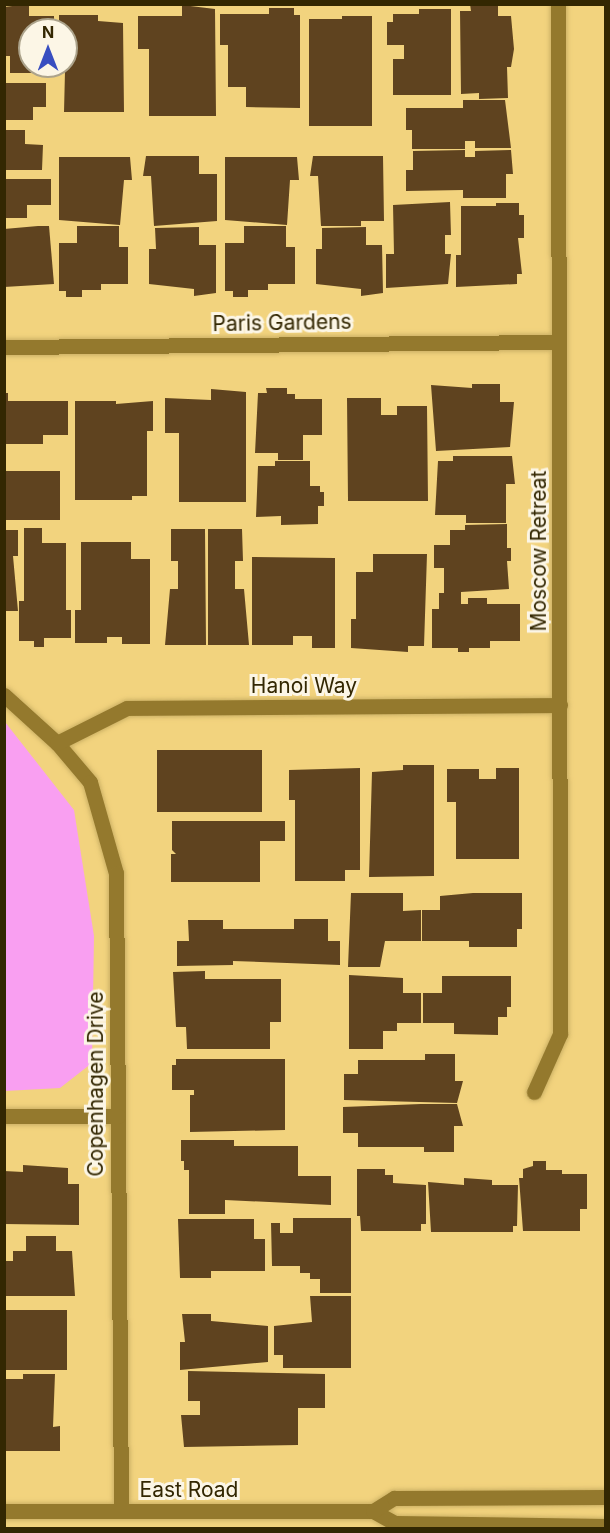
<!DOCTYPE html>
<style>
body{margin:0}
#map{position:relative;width:610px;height:1533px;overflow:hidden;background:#f2d37e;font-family:Inter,sans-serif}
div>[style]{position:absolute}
.green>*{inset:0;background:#f99ff1}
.building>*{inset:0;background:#5f431f;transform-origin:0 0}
.roads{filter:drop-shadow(0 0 2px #ccb165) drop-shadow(0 0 2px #ccb165)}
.minor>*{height:15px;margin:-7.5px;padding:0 7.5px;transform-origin:7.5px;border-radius:7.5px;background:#94792d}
span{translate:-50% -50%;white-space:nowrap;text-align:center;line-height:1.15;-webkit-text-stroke:6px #fcf6e6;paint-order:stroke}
.street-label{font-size:21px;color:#332702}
.frame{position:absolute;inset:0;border:6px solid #332702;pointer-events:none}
.north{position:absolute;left:18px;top:18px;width:60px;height:60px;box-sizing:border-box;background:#fcf6e6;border:2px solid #aca38b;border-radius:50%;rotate:0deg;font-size:16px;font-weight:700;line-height:24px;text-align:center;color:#332702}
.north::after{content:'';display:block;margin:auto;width:21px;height:27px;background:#384ec0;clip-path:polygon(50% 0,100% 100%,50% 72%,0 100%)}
</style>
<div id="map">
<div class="green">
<i style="clip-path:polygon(5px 722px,74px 810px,94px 936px,92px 1063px,60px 1088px,5px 1091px)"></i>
</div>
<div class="building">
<i style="clip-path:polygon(29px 4px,29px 16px,54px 16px,54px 30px,30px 30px,30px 66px,50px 66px,50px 73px,10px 73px,10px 56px,4px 56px,4px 7px)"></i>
<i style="clip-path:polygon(470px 4px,498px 4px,498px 16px,511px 16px,514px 49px,511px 67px,507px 67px,508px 98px,479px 99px,479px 93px,461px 94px,460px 11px,471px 11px)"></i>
<i style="clip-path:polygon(182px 5px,215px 9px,216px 116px,149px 116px,149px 49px,138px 49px,138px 16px,182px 16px)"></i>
<i style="clip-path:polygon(269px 8px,294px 8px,294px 15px,300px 15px,300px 108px,246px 107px,246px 87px,228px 87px,228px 45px,220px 45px,220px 14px,269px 14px)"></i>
<i style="clip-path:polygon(419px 9px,451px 9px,451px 95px,393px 95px,393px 59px,404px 59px,404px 45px,387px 45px,387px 22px,393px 22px,393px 14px,419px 14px)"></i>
<i style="clip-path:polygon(59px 15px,98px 15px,98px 21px,123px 23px,124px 112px,64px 112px,66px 30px,59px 30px)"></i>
<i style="clip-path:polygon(342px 16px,372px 16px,372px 126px,309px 126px,309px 19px,342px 19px)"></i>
<i style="clip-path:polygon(4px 83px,46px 83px,46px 107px,33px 107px,33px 120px,4px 120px)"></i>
<i style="clip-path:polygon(463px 100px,505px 100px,511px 148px,475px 148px,475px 141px,465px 141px,465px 149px,412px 149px,412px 130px,406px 130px,406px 108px,463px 108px)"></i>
<i style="clip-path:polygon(4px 130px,25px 130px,25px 144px,43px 145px,42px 170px,4px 170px)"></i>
<i style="clip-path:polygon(465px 150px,465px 157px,475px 157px,475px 151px,511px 150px,513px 174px,506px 174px,506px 198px,463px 198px,463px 190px,406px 191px,406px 170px,413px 170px,413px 151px)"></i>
<i style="clip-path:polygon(146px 156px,199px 156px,199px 174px,217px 174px,217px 221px,154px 226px,151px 176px,143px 176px)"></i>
<i style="clip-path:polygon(313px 156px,383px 156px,384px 221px,361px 221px,361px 226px,321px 226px,318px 176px,310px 176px)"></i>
<i style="clip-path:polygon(59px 157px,130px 157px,132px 180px,124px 180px,120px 225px,59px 220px)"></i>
<i style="clip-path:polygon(225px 157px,297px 157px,299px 180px,290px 180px,287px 225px,225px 220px)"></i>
<i style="clip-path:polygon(4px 179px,51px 179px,51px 205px,27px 205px,27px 218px,4px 218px)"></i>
<i style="clip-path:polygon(450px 202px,451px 235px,445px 235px,445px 254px,451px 254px,448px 284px,386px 288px,386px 254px,394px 254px,393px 205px)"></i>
<i style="clip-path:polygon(496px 203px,519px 203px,519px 215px,524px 215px,524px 238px,518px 238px,522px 274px,517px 274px,517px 284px,456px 287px,456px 255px,461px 255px,461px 206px,496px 206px)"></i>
<i style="clip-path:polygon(38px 226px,49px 226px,54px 284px,4px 287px,4px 229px)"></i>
<i style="clip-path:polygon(77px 226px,119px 226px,119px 247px,128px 247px,128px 284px,101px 284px,101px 290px,82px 290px,82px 297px,66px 297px,66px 291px,59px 291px,59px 243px,77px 243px)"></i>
<i style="clip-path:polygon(244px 226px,286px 226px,286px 247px,295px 247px,295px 284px,268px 284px,268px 290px,248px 290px,248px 297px,233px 297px,233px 291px,225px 291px,225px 243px,244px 243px)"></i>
<i style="clip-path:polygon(199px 227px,199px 245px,216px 245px,216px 293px,194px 296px,194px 289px,149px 284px,149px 249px,156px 249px,155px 228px)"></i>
<i style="clip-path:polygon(366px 227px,366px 245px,382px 245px,383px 293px,361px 296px,361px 289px,316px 284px,316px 249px,322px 249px,322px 228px)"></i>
<i style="clip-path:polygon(472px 384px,500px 384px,500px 402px,514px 402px,510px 447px,436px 451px,431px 385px,472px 388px)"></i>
<i style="clip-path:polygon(266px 388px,287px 388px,287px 394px,295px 394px,295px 399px,322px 399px,322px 435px,303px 435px,303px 460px,278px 460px,278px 453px,255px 453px,258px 393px,267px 393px)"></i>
<i style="clip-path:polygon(211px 389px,246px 392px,246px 502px,179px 502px,179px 433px,165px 433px,165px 398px,211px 400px)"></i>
<i style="clip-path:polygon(4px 393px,8px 393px,8px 401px,68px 401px,68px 435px,43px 435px,43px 444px,4px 444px)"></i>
<i style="clip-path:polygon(347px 398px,381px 398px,381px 415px,397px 415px,397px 406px,427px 406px,428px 501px,348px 501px)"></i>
<i style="clip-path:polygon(75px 401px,116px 401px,116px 404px,153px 401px,153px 431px,147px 431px,147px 496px,132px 496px,132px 500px,75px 500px)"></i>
<i style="clip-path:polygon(453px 456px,512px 456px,515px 484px,506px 484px,506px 523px,466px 523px,466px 515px,435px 515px,438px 461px,453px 461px)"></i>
<i style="clip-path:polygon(275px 461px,310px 461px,310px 486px,320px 486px,320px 492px,324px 492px,324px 506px,318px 506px,318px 524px,281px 525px,281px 516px,256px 517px,258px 466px,275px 466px)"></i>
<i style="left:4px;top:471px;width:56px;height:49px"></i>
<i style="clip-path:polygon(507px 524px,507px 548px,511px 548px,511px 561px,507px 561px,509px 589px,461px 592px,461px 604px,468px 604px,468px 598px,487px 598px,487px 604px,520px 604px,520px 641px,490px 641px,490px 648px,469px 648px,469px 652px,458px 652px,458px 648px,432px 648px,432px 609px,439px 609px,439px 593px,444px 593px,444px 568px,434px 568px,434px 545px,450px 545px,450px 530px,465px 530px,465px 525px)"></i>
<i style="clip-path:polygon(24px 528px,42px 528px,42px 543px,66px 543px,66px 610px,71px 610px,71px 638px,44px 638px,44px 647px,34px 647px,34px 641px,19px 641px,19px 601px,24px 601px)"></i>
<i style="clip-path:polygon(171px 529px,205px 529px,206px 645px,165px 645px,170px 589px,178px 589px,178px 561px,171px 561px)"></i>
<i style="clip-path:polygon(208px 529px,242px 529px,243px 561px,235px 561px,235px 589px,244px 589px,249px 645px,208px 645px)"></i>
<i style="clip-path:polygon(4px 530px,18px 530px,18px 556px,13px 556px,18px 611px,4px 611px)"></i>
<i style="clip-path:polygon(81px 542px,131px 542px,131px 559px,150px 559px,150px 644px,122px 644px,122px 637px,107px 637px,107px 643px,75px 643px,75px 610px,81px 610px)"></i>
<i style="clip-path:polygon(373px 554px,427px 554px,424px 646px,408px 646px,408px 652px,351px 648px,351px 619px,356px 619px,356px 572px,373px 572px)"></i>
<i style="clip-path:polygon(252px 557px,335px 558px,335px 648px,312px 648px,312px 636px,293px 636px,293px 645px,252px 645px)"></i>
<i style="left:157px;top:750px;width:105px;height:62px"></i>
<i style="clip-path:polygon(403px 765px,434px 765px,434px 876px,369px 877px,372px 772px,403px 770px)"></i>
<i style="clip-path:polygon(360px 768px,360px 870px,345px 870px,345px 881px,295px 881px,295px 800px,289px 800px,289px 770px)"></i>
<i style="clip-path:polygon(496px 768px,519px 768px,519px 859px,456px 859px,456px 802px,447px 802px,447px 769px,479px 769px,479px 779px,496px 779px)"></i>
<i style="clip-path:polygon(172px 821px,285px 821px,285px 841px,260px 841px,260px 882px,171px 882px,171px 854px,176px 854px,172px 850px)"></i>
<i style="clip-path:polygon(351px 893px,403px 893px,403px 911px,421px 910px,421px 941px,385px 941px,380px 967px,348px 967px)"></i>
<i style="clip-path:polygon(473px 893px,522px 893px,522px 929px,517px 929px,517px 947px,469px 947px,469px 941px,422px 941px,422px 910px,440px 910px,440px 896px)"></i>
<i style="clip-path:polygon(294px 919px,328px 919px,328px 941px,340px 941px,340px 965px,233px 961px,233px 965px,177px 966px,177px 941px,189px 941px,188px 920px,223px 920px,223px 929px,294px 929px)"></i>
<i style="clip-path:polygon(205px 971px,205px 979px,281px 979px,281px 1022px,270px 1022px,270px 1049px,187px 1049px,186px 1027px,176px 1027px,173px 972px)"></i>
<i style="clip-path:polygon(349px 975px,403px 978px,403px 993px,421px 993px,421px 1023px,397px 1023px,397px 1031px,383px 1031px,383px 1049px,349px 1049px)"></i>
<i style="clip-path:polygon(442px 976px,511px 976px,511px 1007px,507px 1007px,507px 1017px,498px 1017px,498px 1035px,454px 1034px,454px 1023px,423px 1023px,423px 993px,442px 993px)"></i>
<i style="clip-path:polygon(425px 1054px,455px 1054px,455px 1081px,463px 1081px,457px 1103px,344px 1100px,344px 1074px,358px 1074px,358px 1060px,425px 1060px)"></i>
<i style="clip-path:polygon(176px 1059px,285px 1059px,285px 1130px,190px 1132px,190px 1095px,194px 1095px,194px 1090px,172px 1090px,172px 1065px,176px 1065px)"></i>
<i style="clip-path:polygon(421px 1104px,457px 1104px,463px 1126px,454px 1126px,454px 1152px,424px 1152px,424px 1147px,358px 1147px,358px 1133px,343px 1133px,343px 1107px)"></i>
<i style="clip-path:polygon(181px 1140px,234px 1140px,234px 1146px,298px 1146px,298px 1176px,331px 1176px,331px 1205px,225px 1200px,225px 1214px,189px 1214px,189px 1170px,184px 1170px,184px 1161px,181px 1161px)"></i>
<i style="clip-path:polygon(533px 1161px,546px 1161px,546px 1170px,562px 1170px,562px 1174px,587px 1174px,587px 1209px,580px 1209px,580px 1231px,523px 1231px,519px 1178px,523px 1178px,523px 1169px,533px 1166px)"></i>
<i style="clip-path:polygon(23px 1165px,68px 1168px,68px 1184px,79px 1184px,79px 1225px,4px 1224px,4px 1171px,23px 1172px)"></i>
<i style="clip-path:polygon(357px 1169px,385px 1169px,385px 1175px,393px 1175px,393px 1183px,426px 1185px,426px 1224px,421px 1224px,421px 1231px,361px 1231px,360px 1216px,357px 1216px)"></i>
<i style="clip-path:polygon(464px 1178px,492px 1180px,492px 1185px,518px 1185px,517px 1226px,513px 1226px,513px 1232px,431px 1232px,428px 1182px,464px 1185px)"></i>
<i style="clip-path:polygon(293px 1218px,351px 1218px,351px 1293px,320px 1293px,320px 1279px,310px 1279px,310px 1273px,300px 1273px,300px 1266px,272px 1266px,271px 1223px,280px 1223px,280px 1233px,293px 1233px)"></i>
<i style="clip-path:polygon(178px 1219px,254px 1219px,254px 1239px,265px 1239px,265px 1271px,211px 1271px,211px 1278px,180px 1278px)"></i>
<i style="clip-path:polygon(26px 1236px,56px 1236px,56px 1251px,72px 1251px,75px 1296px,4px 1296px,4px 1261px,13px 1261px,13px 1251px,26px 1251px)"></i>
<i style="clip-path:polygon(310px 1296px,351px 1296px,351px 1368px,283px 1368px,283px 1355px,274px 1355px,274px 1326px,312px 1322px)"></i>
<i style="left:4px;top:1310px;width:63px;height:60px"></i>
<i style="clip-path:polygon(182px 1314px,211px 1314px,211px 1321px,268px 1326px,268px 1362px,180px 1370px,180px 1342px,185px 1342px)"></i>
<i style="clip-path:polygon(188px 1371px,325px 1374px,325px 1408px,298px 1408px,298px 1445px,184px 1447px,181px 1415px,200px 1415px,200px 1401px,188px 1401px)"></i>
<i style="clip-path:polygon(23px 1374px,55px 1374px,53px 1427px,60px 1426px,60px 1451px,4px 1451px,4px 1379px,23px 1379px)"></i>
</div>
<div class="roads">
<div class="minor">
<i style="left:4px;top:347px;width:555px;rotate:-0.52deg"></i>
<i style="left:4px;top:695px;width:72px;rotate:42.2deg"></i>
<i style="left:57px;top:743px;width:51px;rotate:49.8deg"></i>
<i style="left:90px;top:782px;width:95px;rotate:74.1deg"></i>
<i style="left:116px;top:873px;width:638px;rotate:89.55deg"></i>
<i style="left:57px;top:743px;width:78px;rotate:-26.6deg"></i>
<i style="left:127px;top:708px;width:433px;rotate:-0.4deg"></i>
<i style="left:534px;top:1092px;width:64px;rotate:-65.9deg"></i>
<i style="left:560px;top:1034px;width:1030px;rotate:-90.11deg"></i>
<i style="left:4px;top:1116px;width:114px"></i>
<i style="left:4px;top:1511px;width:369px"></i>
<i style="left:373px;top:1511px;width:25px;rotate:29deg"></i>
<i style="left:395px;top:1523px;width:211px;rotate:0.8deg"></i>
<i style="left:373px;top:1511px;width:25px;rotate:-32deg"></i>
<i style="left:394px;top:1498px;width:212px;rotate:-0.3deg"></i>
</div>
</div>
<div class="street-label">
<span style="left:282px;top:323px;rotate:-1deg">Paris Gardens</span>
<span style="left:539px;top:551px;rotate:-90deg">Moscow Retreat</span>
<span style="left:304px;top:686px">Hanoi Way</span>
<span style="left:96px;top:1084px;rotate:-90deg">Copenhagen Drive</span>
<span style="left:189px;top:1490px">East Road</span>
</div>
<div class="frame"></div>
<div class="north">N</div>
</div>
